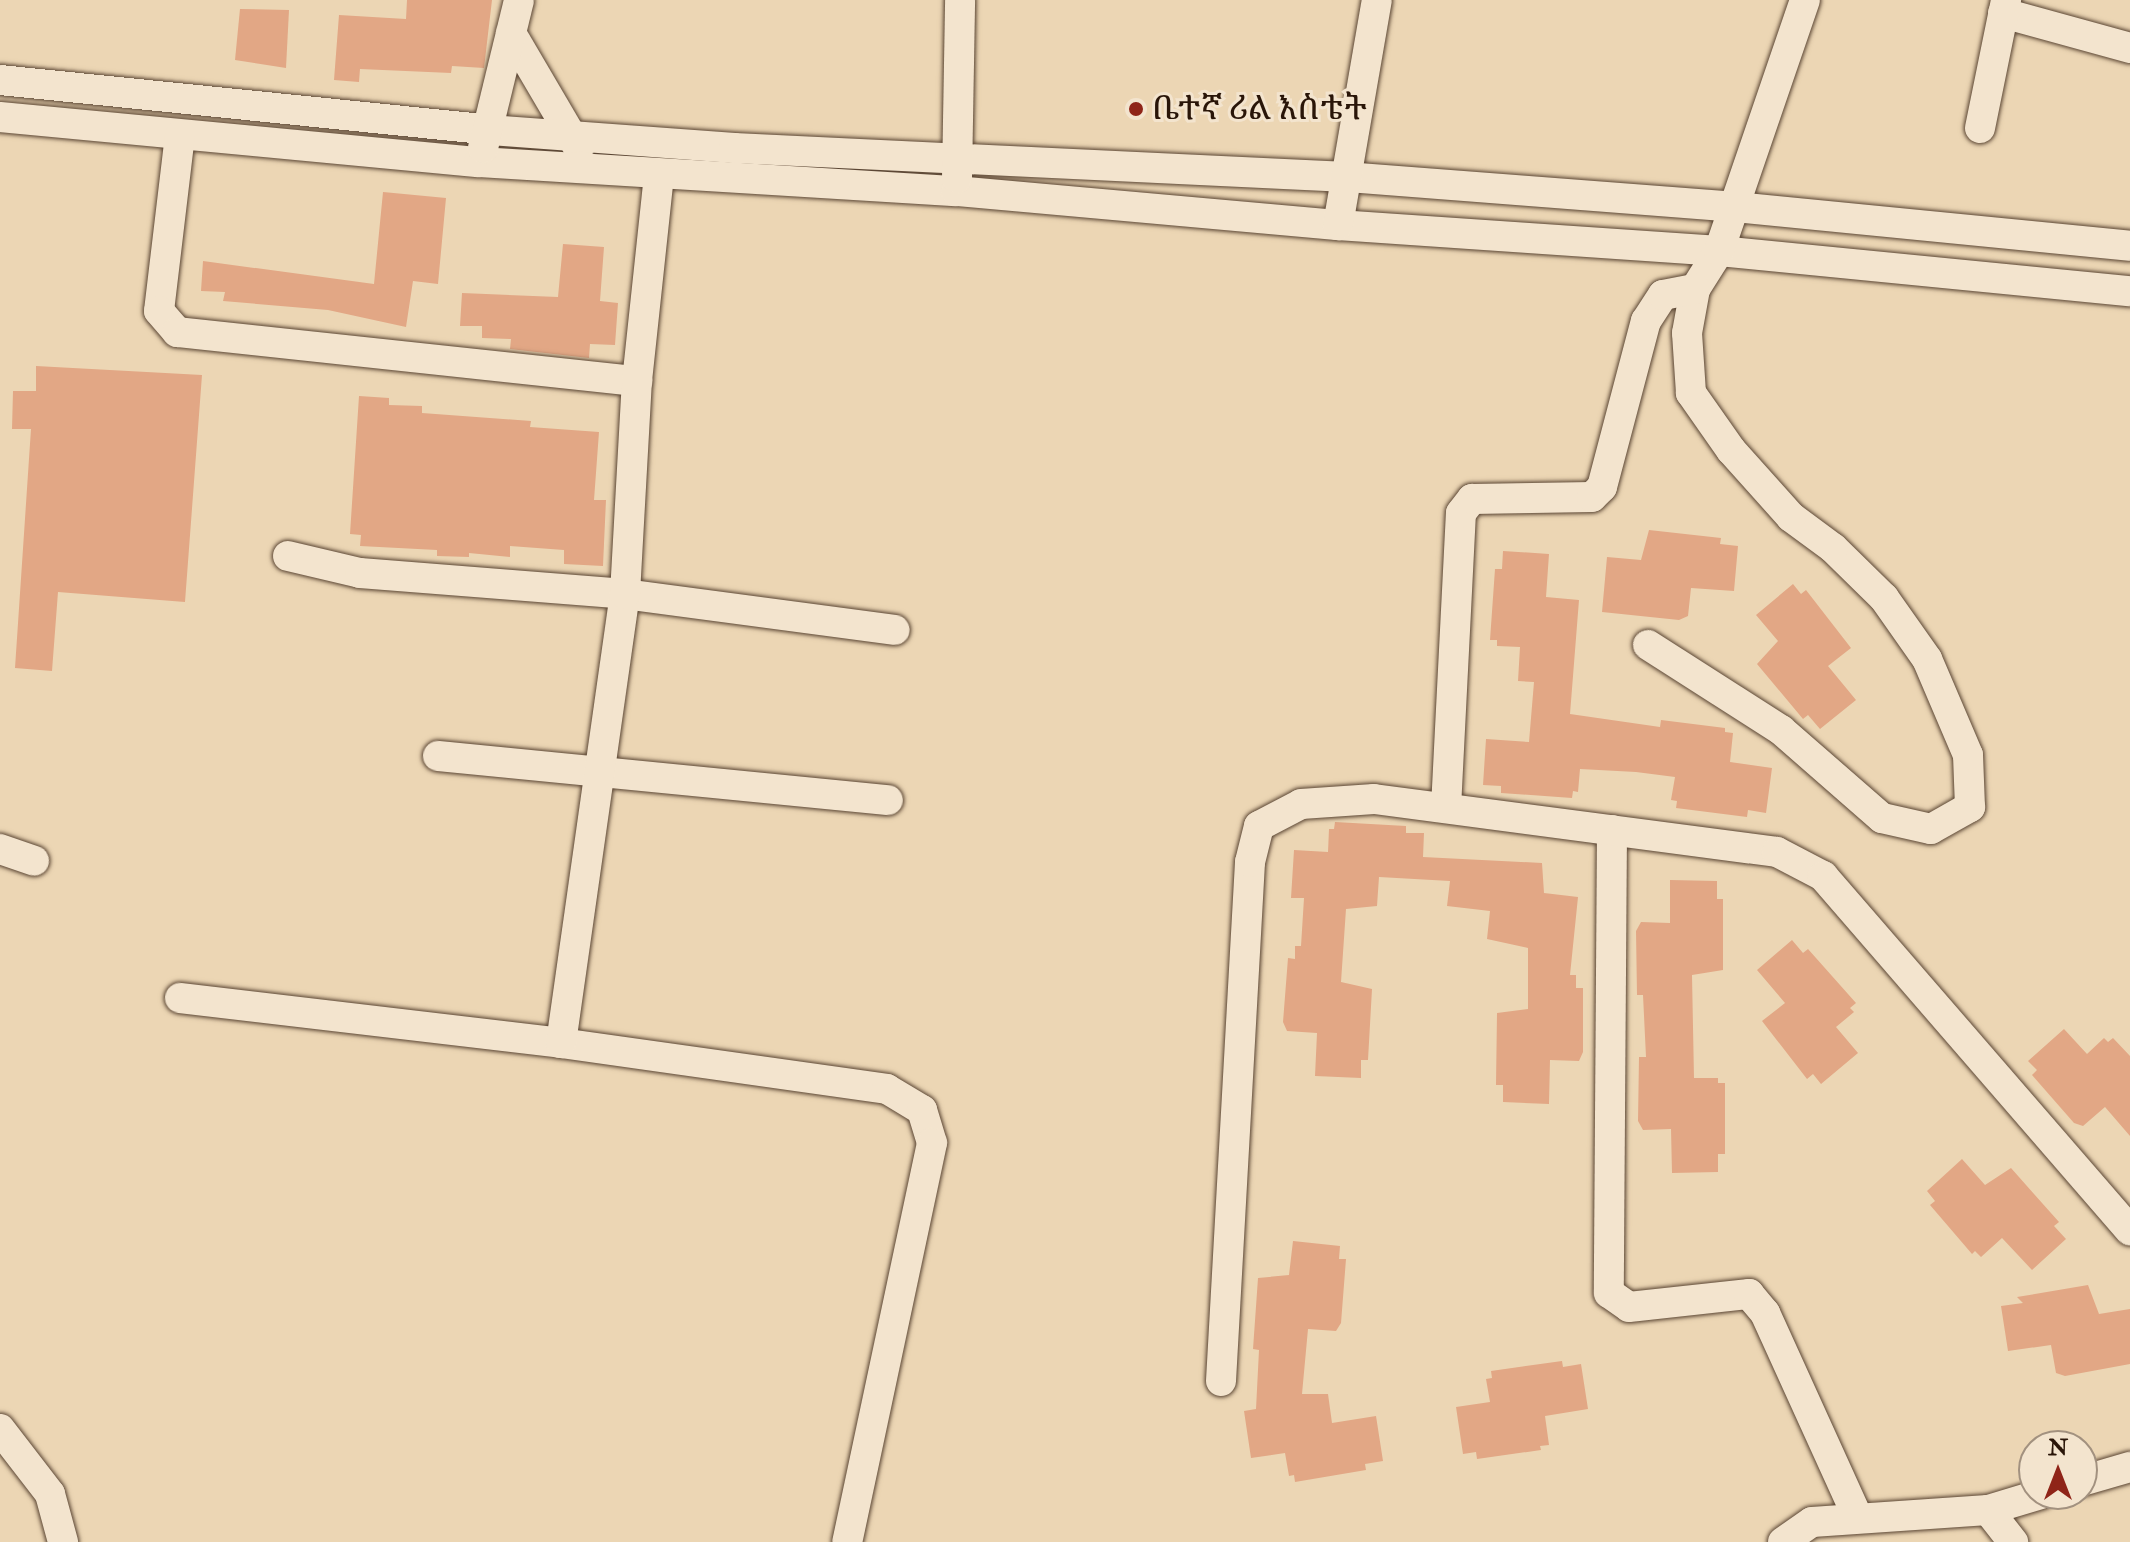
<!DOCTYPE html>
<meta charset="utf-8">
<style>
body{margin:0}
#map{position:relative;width:2130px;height:1542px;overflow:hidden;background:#ecd6b4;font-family:"IM FELL Double Pica","Noto Serif Ethiopic",serif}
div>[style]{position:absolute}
.building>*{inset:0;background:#e2a785}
.roads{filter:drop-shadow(0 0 2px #5a4533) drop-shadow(0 0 2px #5a4533)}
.minor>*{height:30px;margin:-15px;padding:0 15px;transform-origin:15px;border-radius:15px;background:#f3e4ce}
.dots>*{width:22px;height:22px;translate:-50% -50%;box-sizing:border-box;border:4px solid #f3e4ce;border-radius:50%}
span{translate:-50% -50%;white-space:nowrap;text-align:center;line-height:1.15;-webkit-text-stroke:6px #f3e4ce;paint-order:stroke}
.poi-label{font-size:34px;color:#291508}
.left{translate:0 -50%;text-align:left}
.north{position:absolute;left:2018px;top:1430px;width:80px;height:80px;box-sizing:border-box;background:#f3e4ce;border:2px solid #a2917f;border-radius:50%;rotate:0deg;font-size:22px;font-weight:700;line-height:32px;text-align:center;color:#291508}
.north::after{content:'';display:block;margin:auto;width:28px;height:36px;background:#8f2418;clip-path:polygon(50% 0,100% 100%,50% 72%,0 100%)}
</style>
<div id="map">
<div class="building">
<i style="clip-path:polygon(407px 0,492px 0,484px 68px,452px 66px,451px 73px,360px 69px,359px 82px,334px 80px,339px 15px,406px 19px)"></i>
<i style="clip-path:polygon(240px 9px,289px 10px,286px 68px,235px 60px)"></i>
<i style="clip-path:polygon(383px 192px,446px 198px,438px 284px,413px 281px,406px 327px,328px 310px,223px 301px,225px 292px,201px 291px,203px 261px,374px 284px)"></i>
<i style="clip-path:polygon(563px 244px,604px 247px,600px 301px,618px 303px,615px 345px,590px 344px,589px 358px,510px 349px,511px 339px,482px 338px,482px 326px,460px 326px,462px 293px,558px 297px)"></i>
<i style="clip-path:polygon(36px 366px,202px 375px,185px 602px,58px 592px,52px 671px,15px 668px,31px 429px,12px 429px,13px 391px,36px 391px)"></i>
<i style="clip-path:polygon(359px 396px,389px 398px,389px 405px,422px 406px,422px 413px,531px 421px,530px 427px,599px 432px,594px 500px,606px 500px,603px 566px,564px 564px,564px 550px,510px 546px,510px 557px,469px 553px,469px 557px,437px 556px,437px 550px,360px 546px,361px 535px,350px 534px)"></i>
<i style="clip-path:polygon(1649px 530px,1721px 538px,1720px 544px,1738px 546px,1734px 591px,1691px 588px,1688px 616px,1679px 620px,1602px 612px,1607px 557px,1641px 560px)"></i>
<i style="clip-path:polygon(1503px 551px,1549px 554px,1546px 597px,1579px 600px,1570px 714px,1660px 727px,1661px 720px,1725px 728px,1725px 732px,1733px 733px,1730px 762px,1772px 768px,1766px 813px,1748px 810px,1747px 817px,1676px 808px,1677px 801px,1671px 800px,1675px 777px,1636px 772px,1580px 769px,1578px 792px,1573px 791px,1572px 798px,1501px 793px,1501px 786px,1483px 785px,1486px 739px,1529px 742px,1534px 682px,1518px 681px,1520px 647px,1497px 646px,1497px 640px,1490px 640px,1495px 569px,1502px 569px)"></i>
<i style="clip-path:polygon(1793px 584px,1801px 594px,1806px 590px,1851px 648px,1828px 666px,1856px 700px,1820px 729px,1808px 715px,1803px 719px,1757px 664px,1778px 641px,1756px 615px)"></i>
<i style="clip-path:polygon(1335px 822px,1406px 826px,1406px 833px,1424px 833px,1423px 857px,1542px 863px,1544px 893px,1578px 897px,1570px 975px,1576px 975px,1576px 988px,1583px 988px,1583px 1052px,1579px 1061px,1550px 1060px,1549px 1104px,1503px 1102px,1503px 1085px,1496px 1085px,1497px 1013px,1528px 1009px,1528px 948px,1487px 939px,1490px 911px,1447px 906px,1450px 881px,1379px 877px,1377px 906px,1346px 909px,1341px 982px,1372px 989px,1368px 1060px,1361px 1060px,1361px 1078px,1315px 1076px,1317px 1033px,1287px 1031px,1283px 1022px,1288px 958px,1295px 959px,1295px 946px,1301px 946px,1304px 898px,1291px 898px,1294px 850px,1328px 852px,1329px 829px,1334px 829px)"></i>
<i style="clip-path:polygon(1670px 880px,1717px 881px,1717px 899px,1723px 899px,1723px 970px,1692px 975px,1694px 1078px,1718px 1078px,1718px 1083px,1725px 1083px,1725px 1154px,1718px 1154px,1718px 1172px,1672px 1173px,1671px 1129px,1643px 1130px,1638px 1121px,1639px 1057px,1646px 1057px,1643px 995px,1637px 995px,1636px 931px,1641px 922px,1670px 923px)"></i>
<i style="clip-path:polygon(1792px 940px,1803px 953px,1808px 949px,1856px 1003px,1850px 1008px,1854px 1012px,1836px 1027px,1858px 1053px,1821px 1084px,1813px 1074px,1807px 1079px,1762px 1021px,1785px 1003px,1757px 970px)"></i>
<i style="clip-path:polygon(2064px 1029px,2087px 1054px,2104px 1038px,2108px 1042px,2113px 1038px,2130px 1056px,2130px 1136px,2105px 1107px,2083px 1126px,2074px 1123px,2032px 1075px,2037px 1070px,2028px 1061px)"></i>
<i style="clip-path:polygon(1962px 1159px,1985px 1185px,2011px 1168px,2059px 1222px,2054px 1226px,2066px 1239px,2032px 1270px,2002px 1238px,1981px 1257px,1975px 1251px,1972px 1254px,1930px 1205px,1935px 1201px,1927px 1191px)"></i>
<i style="clip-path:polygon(1293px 1241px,1340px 1246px,1339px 1259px,1346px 1259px,1341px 1323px,1336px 1331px,1308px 1329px,1302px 1394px,1328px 1394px,1332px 1423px,1376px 1416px,1383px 1461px,1365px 1464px,1366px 1470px,1295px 1482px,1294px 1475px,1289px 1476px,1285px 1453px,1251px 1458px,1244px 1411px,1256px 1409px,1259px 1350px,1253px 1349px,1258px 1278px,1289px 1275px)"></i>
<i style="clip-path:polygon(2088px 1285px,2099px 1314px,2130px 1309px,2130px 1364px,2065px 1376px,2056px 1373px,2051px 1345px,2008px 1351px,2001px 1306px,2023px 1303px,2017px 1297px)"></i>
<i style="clip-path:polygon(1562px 1361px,1563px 1367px,1581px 1364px,1588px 1409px,1545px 1416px,1549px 1445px,1540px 1446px,1541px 1450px,1477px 1459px,1476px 1452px,1463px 1454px,1456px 1407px,1490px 1402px,1486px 1379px,1492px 1378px,1491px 1371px)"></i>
</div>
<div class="roads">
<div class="minor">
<i style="left:2003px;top:13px;width:132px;rotate:15.4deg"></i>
<i style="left:511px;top:33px;width:134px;rotate:59.6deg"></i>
<i style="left:0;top:80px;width:493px;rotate:5.8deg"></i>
<i style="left:490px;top:130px;width:245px;rotate:4.2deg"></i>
<i style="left:734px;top:148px;width:614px;rotate:2.71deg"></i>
<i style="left:1347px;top:177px;width:389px;rotate:4.4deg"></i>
<i style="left:1735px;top:207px;width:397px;rotate:5.6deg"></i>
<i style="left:0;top:117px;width:481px;rotate:5.4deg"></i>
<i style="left:479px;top:162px;width:478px;rotate:3.5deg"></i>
<i style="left:956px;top:191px;width:384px;rotate:5.1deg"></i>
<i style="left:1338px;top:225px;width:382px;rotate:3.9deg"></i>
<i style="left:1719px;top:251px;width:413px;rotate:5.6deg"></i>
<i style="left:1980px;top:128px;width:131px;rotate:-78.5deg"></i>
<i style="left:180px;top:135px;width:177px;rotate:96.8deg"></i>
<i style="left:159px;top:311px;width:28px;rotate:49deg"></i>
<i style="left:177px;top:332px;width:463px;rotate:6.1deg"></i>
<i style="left:483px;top:148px;width:152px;rotate:-76.3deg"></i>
<i style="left:957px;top:178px;width:178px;rotate:-89deg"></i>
<i style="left:1338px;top:225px;width:228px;rotate:-80.2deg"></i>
<i style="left:288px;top:556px;width:74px;rotate:13.3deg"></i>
<i style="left:360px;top:573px;width:266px;rotate:4.5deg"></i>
<i style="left:625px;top:594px;width:272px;rotate:7.6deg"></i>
<i style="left:1648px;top:645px;width:158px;rotate:32.6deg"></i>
<i style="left:1781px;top:730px;width:134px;rotate:41.1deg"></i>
<i style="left:1882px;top:818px;width:50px;rotate:12.7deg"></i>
<i style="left:1931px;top:829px;width:45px;rotate:-29.4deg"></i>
<i style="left:1970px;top:807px;width:52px;rotate:-92.2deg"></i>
<i style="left:1968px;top:755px;width:104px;rotate:-113.1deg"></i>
<i style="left:1927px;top:659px;width:75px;rotate:-125.2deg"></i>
<i style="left:1884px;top:598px;width:71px;rotate:-135.6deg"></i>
<i style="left:1833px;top:548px;width:52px;rotate:-143.6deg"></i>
<i style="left:1791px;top:517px;width:90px;rotate:-131.8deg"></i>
<i style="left:1731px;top:450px;width:70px;rotate:-125.1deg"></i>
<i style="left:1691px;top:393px;width:60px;rotate:-93.8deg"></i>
<i style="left:1687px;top:333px;width:45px;rotate:-79.7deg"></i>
<i style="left:1695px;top:289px;width:45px;rotate:-57.7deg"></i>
<i style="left:1719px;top:251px;width:265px;rotate:-71.1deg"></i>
<i style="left:438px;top:756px;width:452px;rotate:5.6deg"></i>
<i style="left:1446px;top:808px;width:295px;rotate:-87.1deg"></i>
<i style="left:1461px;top:513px;width:18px;rotate:-52deg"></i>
<i style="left:1472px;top:499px;width:120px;rotate:-1deg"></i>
<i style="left:1592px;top:497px;width:14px;rotate:-45deg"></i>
<i style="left:1602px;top:487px;width:172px;rotate:-75.2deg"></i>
<i style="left:1646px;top:321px;width:31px;rotate:-57deg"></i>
<i style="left:1663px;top:295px;width:33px;rotate:-11deg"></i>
<i style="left:1612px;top:830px;width:463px;rotate:90.4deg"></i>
<i style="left:1609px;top:1293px;width:24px;rotate:35deg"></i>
<i style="left:1629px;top:1307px;width:121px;rotate:-6.2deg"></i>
<i style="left:1749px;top:1294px;width:25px;rotate:50deg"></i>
<i style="left:1765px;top:1313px;width:225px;rotate:65.6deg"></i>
<i style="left:0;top:849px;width:36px;rotate:19deg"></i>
<i style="left:180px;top:998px;width:384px;rotate:6.7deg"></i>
<i style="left:561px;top:1043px;width:329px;rotate:8deg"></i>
<i style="left:887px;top:1089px;width:41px;rotate:31deg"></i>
<i style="left:922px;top:1110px;width:34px;rotate:73deg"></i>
<i style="left:932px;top:1143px;width:408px;rotate:102deg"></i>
<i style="left:561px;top:1043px;width:454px;rotate:-81.9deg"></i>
<i style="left:625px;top:594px;width:213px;rotate:-86.8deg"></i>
<i style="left:637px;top:381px;width:207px;rotate:-83.9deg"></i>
<i style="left:1221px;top:1381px;width:520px;rotate:-86.8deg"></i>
<i style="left:1250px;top:862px;width:37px;rotate:-76deg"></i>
<i style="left:1259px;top:826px;width:47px;rotate:-27.6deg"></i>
<i style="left:1301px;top:804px;width:73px;rotate:-3.9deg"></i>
<i style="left:1374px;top:799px;width:406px;rotate:7.5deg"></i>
<i style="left:1777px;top:852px;width:52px;rotate:27.6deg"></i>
<i style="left:1823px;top:876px;width:469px;rotate:49.1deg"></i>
<i style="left:0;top:1429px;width:82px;rotate:52.4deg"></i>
<i style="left:50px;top:1494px;width:50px;rotate:74.8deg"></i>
<i style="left:2082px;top:1481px;width:50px;rotate:-16.3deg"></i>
<i style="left:1988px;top:1510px;width:41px;rotate:52deg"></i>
<i style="left:1783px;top:1542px;width:35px;rotate:-35deg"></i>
<i style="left:1812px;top:1522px;width:176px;rotate:-3.9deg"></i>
<i style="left:1988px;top:1510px;width:55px;rotate:-16.8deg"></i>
</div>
</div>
<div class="dots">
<i style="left:1136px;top:109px;background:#8f2418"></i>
</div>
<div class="poi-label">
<span class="left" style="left:1152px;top:109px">ቤተኛ ሪል እስቴት</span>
</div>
<div class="north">N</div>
</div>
